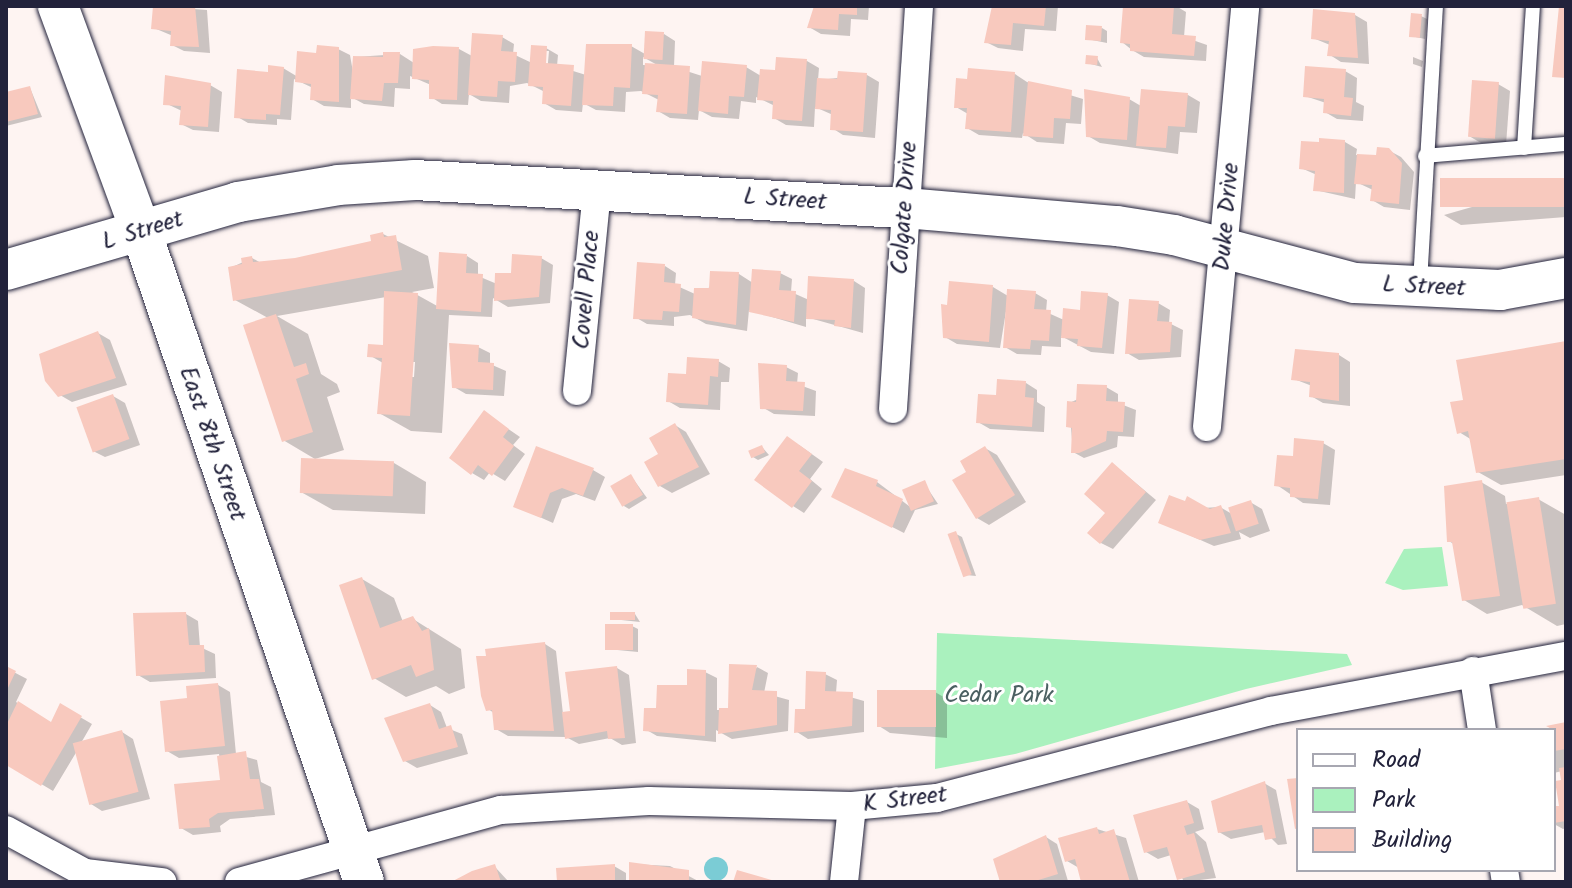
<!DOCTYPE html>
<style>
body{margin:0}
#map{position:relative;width:1572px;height:888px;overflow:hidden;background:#fef4f2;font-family:Kalam,sans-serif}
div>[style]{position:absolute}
.green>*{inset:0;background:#aaf1be}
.water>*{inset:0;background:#7bccd5}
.round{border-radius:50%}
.shadow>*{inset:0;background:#0003}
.building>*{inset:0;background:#f8c9be;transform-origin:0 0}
.roads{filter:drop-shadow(0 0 2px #22223b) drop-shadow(0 0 2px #22223b)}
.lane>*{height:14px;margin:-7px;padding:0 7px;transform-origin:7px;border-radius:7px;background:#fff}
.street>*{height:28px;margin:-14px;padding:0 14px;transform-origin:14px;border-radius:14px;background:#fff}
.secondary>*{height:40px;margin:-20px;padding:0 20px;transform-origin:20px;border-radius:20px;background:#fff}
span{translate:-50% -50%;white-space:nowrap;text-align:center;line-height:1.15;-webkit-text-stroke:6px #fff;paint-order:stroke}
.street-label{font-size:24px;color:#22223b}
.park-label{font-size:24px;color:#4b6062}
.frame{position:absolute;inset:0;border:8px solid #22223b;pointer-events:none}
.legend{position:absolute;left:1296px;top:728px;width:260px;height:144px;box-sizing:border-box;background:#fff;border:2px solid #a7a7b1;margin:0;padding:10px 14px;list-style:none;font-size:24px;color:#22223b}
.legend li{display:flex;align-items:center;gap:16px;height:40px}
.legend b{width:40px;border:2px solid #a7a7b1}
</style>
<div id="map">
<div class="green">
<i style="clip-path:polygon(1442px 547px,1448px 586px,1403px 590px,1385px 583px,1404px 549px)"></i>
<i style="clip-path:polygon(937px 633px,1347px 654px,1352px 665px,1246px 689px,1015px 754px,935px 769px)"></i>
</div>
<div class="water">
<i class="round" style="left:704px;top:857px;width:24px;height:24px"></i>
</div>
<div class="shadow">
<i style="clip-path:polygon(155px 6px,207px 10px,210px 53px,184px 51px,172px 45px,173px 36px,154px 28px)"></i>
<i style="clip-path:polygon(816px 6px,869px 6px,868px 20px,851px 19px,850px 36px,821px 34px,809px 27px)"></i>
<i style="clip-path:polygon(993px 6px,1058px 6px,1056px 31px,1025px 29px,1023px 51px,998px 48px,986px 42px)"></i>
<i style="clip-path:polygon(1125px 6px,1176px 6px,1186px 12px,1184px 37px,1207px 45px,1206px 61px,1144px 57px,1132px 50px,1122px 42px)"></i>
<i style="clip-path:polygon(1355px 15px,1367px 22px,1369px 64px,1341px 62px,1330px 55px,1330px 45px,1313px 38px)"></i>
<i style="clip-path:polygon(1421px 16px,1427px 19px,1425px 39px,1411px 36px)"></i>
<i style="clip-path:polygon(1102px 28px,1107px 31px,1107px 43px,1087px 39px)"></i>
<i style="clip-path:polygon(evenodd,664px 34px,675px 41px,674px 67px,702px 76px,746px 67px,761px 76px,777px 72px,778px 59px,807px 61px,819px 68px,818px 80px,867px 75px,879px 82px,875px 138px,843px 135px,832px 128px,833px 115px,815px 107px,814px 127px,786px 125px,774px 118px,775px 106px,756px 97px,756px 103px,741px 101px,739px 119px,712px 117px,699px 110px,698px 120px,670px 118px,658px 111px,659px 100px,641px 91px,626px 92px,625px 112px,596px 110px,583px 103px,582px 112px,556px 110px,544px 103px,545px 92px,527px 83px,510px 86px,509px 103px,481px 101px,469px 94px,468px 105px,442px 104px,431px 97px,431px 85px,410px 76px,410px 89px,395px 88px,394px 107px,364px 104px,351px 97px,351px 108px,324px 106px,312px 99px,313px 88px,294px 79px,291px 120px,277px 119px,277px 125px,248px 123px,236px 116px,270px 74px,283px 68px,298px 77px,318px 55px,338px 49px,350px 55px,354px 78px,355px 57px,400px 54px,414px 63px,459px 49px,472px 56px,502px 37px,514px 44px,513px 54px,532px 63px,546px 48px,558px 55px,557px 66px,586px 75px,631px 46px,645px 54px,664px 34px,545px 51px,549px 51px,547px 73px,543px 73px,545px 51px,664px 34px,643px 57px,659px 66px,643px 65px,643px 57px)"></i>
<i style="clip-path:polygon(1413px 57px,1423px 61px,1422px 67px,1413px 64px)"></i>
<i style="clip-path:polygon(1097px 58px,1102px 67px,1087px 63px)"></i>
<i style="clip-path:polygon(1345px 71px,1357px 78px,1356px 102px,1364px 106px,1363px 121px,1337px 119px,1325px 112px,1326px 103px,1305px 96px)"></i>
<i style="clip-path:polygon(1015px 74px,1027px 82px,1083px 99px,1081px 124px,1066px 123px,1064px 144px,1037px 142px,1023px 133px,1022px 138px,979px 135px,967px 128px,968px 114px,956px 107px,969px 81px)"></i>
<i style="clip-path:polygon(1498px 84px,1510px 91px,1506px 145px,1481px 143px,1469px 136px)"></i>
<i style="clip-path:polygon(210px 85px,222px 92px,219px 132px,193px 130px,181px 124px,182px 111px,165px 103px)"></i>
<i style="clip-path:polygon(30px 88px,42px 117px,6px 126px,6px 94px)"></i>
<i style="clip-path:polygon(1142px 91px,1188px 95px,1200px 102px,1197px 133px,1180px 132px,1178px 154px,1100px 143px,1088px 136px,1129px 99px,1141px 106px)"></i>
<i style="clip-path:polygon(1345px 142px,1357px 149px,1356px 155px,1378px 157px,1388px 150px,1401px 157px,1414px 172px,1410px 210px,1384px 207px,1372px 200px,1373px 190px,1356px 182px,1355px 199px,1315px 190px,1317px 175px,1301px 168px)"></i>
<i style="clip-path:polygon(1566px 180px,1566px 217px,1461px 225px,1444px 215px)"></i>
<i style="clip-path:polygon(evenodd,383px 234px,428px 256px,434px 288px,412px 292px,439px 307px,467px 256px,478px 263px,478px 276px,497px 284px,541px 258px,553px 265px,550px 303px,508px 307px,493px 298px,492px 317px,449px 315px,442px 433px,411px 431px,379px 413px,383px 363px,369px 355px,385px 347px,386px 297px,277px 316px,308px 334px,321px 374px,337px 384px,340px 392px,327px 397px,344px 450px,315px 459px,283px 440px,268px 318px,235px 300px,230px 268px,252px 258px,261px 263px,295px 260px,373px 242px,383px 234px,411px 362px,415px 362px,414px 377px,410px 377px,411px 362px)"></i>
<i style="clip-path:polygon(665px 266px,676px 273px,675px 285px,695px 294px,739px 274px,753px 283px,780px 273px,792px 279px,791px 292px,809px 300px,854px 281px,865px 288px,863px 333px,806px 317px,806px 327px,749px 310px,747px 331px,706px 324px,690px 315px,674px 317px,674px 326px,647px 324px,635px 317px)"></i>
<i style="clip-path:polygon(993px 287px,1008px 296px,1035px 293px,1047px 300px,1046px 312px,1064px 320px,1107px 295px,1119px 302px,1114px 354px,1091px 352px,1061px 336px,1061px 347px,1042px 346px,1041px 355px,1017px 354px,1005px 347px,1008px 299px,1000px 348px,957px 344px,945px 337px,949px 307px)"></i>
<i style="clip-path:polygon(1158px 303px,1170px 310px,1169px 323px,1183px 330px,1181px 357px,1139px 360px,1127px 353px)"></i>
<i style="clip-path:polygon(98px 333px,110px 340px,127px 385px,72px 402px,60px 395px)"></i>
<i style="clip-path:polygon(1566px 343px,1566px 475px,1501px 485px,1478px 472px,1472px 440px,1459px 432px,1465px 402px)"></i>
<i style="clip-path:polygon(478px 347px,490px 353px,490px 364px,506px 371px,504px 396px,466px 394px,454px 387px)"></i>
<i style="clip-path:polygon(1339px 355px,1350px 362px,1350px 406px,1323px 403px,1311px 396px,1312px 386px,1294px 379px)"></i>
<i style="clip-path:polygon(718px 361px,730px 368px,729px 382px,721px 382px,720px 410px,680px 408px,668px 401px,688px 376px)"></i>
<i style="clip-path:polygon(786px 367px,798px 373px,797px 384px,816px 391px,815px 416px,774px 414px,762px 407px)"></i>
<i style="clip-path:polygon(1026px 383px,1037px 390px,1037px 402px,1045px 407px,1044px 432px,990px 429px,978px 422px,997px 397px)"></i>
<i style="clip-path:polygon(1106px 387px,1118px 394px,1118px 403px,1136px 410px,1134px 437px,1118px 436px,1117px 447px,1084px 458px,1073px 452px,1069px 403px)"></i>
<i style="clip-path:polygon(113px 396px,125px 403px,140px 445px,105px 457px,93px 451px)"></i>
<i style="clip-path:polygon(485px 413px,520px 437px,513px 445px,525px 454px,505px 481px,490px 472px,484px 480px,472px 473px)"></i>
<i style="clip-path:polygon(675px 425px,686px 432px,710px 474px,672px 493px,660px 486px,660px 455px)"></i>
<i style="clip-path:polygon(1323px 443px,1335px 450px,1330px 505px,1303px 503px,1277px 485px,1294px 459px)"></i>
<i style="clip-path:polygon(799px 445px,823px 462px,810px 479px,822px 489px,804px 513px,793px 506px)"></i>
<i style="clip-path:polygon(762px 447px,769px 455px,758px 460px,753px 457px)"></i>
<i style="clip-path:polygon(985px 448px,997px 455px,1026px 502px,989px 525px,977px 518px,969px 472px)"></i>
<i style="clip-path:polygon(394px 463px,426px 482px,425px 514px,333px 510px,301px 492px)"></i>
<i style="clip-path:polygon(1113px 464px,1156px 500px,1113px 549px,1101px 543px)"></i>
<i style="clip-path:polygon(593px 470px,605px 477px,595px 501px,576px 494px,562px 499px,553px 523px,515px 506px)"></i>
<i style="clip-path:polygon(631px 476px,647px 498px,629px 509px,624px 506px)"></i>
<i style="clip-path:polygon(877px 482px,913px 509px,924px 483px,938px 504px,915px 510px,904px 533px,845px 503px)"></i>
<i style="clip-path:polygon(1481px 482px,1505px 496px,1506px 504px,1538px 499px,1566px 515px,1566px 624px,1557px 626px,1522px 605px,1487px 614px,1464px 600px,1455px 545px,1449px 541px)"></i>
<i style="clip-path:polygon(1250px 502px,1262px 509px,1270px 531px,1250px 538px,1239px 532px,1241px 539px,1214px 546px,1160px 522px,1202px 508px,1220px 507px,1232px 514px)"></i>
<i style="clip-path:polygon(956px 534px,962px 537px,976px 576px,966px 575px)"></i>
<i style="clip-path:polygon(362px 579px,394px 598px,403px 622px,413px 619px,461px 649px,465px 688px,449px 694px,436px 686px,406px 697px,374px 678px)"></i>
<i style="clip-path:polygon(186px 614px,198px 621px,200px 647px,215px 654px,216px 678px,150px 682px,138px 675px)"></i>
<i style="clip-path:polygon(635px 614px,640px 622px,612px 619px)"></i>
<i style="clip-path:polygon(632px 626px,638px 629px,638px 652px,607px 649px)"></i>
<i style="clip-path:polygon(545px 644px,556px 651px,563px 714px,572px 713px,617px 668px,629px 675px,636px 743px,622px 745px,610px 738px,579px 744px,566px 737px,508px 736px,496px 729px,494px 713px,488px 709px,488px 658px)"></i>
<i style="clip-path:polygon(757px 667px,768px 673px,764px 693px,789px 700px,788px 731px,732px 739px,716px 730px,716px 742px,657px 736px,645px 729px,658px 710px,705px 672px,717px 678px,717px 710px,730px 710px)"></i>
<i style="clip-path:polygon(6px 668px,27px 679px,16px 702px,52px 724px,61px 706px,92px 724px,81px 743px,122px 732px,133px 739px,150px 799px,102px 811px,91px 804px,77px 751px,53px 791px,6px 763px)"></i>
<i style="clip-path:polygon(825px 674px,837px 680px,836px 693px,864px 701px,864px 732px,808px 739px,797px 732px)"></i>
<i style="clip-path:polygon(218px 685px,230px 692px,236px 754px,257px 760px,261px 782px,271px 787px,275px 815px,230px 819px,220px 826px,221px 832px,193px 835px,181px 828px,223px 782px,219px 754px,179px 758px,167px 751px,189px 700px)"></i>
<i style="clip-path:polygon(935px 692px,947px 699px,947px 738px,890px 733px,879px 726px)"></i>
<i style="clip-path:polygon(430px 705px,441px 712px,447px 728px,462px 734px,468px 754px,417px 768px,405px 761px)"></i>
<i style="clip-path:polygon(1566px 725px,1566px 828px,1563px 829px,1554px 824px,1554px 808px,1561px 807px,1562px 771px,1554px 773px,1554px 730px,1549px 727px)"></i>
<i style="clip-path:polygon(1264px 783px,1276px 790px,1287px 844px,1278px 845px,1265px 832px,1231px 839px,1219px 832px)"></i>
<i style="clip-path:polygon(1187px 802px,1199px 809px,1204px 829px,1195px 832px,1206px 842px,1216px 878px,1184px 882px,1171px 855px,1158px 859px,1146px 852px)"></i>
<i style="clip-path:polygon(1097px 829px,1126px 838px,1139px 882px,1083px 882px,1079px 868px,1067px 861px)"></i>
<i style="clip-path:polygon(1046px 837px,1057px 844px,1068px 881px,1002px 882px)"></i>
<i style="clip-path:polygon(631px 864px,670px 866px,700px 882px,631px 882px)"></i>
<i style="clip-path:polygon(614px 866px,626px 873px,626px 882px,559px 882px)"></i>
<i style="clip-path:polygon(495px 867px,509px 882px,462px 882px)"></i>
</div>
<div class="building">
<i style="clip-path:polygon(153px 6px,195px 6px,199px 47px,170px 46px,171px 31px,151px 29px)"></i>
<i style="clip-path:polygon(814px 6px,857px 6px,857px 15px,839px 14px,838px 30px,807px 28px)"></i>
<i style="clip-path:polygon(992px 6px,1046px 6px,1044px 26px,1013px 23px,1011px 45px,984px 43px)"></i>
<i style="clip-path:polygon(1123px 6px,1174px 6px,1172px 34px,1196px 36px,1194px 56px,1130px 51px,1130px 44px,1120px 43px)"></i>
<i style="clip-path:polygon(1559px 6px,1566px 6px,1566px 78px,1552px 77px)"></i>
<i style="clip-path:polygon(1313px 9px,1355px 13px,1358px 58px,1327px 56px,1329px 41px,1311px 39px)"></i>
<i style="left:1411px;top:13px;width:11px;height:24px;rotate:5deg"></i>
<i style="left:1086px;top:25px;width:16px;height:15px;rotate:4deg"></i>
<i style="left:645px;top:31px;width:19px;height:28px;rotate:3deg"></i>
<i style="clip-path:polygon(472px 33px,503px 35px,501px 51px,517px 52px,515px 82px,498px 81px,497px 97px,468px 95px)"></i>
<i style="clip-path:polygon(586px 44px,632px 44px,630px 88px,614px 87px,613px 106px,582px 105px)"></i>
<i style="clip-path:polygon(317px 45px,339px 47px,339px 102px,310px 100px,311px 84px,295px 82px,297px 51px,316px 53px)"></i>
<i style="clip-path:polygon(531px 45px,547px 46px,546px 63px,574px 65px,571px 106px,542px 104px,543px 87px,528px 86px)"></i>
<i style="clip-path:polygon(433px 46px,459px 47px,457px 100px,429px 99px,429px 80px,412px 79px,413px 49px)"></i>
<i style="clip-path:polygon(383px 52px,400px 52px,398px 83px,384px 83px,382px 101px,350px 99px,353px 56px,383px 57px)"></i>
<i style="left:1086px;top:55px;width:12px;height:9px;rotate:5deg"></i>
<i style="clip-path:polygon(776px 57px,807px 59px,802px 121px,772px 119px,773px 101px,757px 100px,760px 69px,775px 70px)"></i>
<i style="clip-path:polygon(702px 61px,747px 65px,744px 97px,729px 96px,728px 114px,698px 111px)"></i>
<i style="clip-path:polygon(645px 63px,690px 66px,687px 114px,656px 112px,658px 95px,642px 94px)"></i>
<i style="clip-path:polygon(268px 65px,284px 67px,280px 115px,266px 114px,266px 120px,234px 118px,237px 69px,268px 72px)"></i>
<i style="clip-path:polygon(1305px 66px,1346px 69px,1344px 97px,1353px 98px,1351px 116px,1323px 113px,1324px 99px,1303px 97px)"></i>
<i style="clip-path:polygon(968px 68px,1015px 72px,1011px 132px,965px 129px,967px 108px,954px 108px,956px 78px,967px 79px)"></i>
<i style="clip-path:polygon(838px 71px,867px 73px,863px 132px,830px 130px,831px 110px,815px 109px,817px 78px,837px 79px)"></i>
<i style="clip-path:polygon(165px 75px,211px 83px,208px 127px,179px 125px,181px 106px,163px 105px)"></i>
<i style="left:1472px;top:80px;width:27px;height:57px;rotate:4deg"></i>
<i style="clip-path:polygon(1028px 81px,1072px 90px,1070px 119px,1054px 118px,1053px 138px,1023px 136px)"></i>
<i style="clip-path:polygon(30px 86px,38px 114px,6px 122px,6px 92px)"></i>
<i style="clip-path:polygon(1084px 89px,1130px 97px,1127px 140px,1086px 137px)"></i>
<i style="clip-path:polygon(1141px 89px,1188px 93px,1185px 127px,1168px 126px,1166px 148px,1136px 146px)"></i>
<i style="clip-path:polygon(1319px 138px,1345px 140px,1344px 193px,1313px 191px,1315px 171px,1299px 169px,1301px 141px,1319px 142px)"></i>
<i style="clip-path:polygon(1377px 147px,1389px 148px,1402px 163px,1399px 204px,1370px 201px,1372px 185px,1354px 184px,1357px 154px,1376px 155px)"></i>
<i style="left:1566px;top:178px;width:29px;height:126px;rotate:90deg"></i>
<i style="clip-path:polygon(383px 232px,384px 237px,396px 235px,402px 270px,233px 301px,228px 267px,242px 264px,241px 258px,252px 256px,253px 262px,295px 258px,371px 241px,370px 235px)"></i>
<i style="clip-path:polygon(439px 252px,467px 254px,466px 273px,483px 274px,481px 312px,436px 309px)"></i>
<i style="clip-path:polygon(512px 254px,542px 256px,539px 297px,494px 301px,495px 273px,511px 273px)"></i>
<i style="clip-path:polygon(637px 262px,665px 264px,664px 282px,681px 284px,679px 312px,663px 311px,662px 320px,633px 319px)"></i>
<i style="clip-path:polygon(752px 269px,781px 271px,779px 290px,796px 291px,794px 322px,749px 312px)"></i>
<i style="clip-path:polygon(710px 271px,739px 272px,736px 325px,692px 318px,694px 288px,709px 288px)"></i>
<i style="clip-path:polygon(808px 276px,854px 279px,851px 328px,834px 326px,835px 320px,806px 319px)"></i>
<i style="clip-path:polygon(949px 281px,993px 285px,989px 342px,943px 338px,941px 304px,947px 305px)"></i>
<i style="clip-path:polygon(1007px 289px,1036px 291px,1034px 309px,1051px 310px,1049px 341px,1031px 340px,1030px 349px,1003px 348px)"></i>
<i style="clip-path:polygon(384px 291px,418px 293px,410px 416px,377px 414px,382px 358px,367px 357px,368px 344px,383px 345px)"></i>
<i style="clip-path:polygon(1081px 291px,1108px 293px,1102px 348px,1077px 346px,1078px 339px,1061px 338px,1063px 308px,1080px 310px)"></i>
<i style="clip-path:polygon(1129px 299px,1159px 301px,1157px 321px,1172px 322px,1170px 352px,1125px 354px)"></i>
<i style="clip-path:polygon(276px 314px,294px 367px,306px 363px,309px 374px,296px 379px,313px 432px,282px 442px,243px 325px)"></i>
<i style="clip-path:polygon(98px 331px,116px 378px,58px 397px,45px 381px,39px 354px)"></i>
<i style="clip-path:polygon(1566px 341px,1566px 459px,1476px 473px,1468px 431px,1457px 434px,1450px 402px,1463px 400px,1456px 360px)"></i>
<i style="clip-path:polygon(449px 343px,479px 345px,478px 362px,494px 363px,493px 390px,452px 388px)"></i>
<i style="clip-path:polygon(1295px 349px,1339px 353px,1339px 401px,1309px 397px,1310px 382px,1291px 380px)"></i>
<i style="clip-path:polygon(687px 357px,719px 359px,718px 377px,710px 376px,708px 405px,666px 402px,668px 373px,686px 374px)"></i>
<i style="clip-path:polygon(758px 363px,787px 365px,786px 381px,805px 382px,803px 411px,760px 409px)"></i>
<i style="clip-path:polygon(997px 379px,1026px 381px,1025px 397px,1034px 398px,1032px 427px,976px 423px,978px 394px,996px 395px)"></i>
<i style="clip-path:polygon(1077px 384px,1107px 385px,1106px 401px,1125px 402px,1123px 432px,1107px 431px,1106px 441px,1079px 453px,1071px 453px,1072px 428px,1066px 427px,1067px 401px,1076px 402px)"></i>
<i style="left:113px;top:394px;width:48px;height:39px;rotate:70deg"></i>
<i style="clip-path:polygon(484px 410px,509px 429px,503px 437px,514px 446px,492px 476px,478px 465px,471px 475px,449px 458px)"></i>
<i style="clip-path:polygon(675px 423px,699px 467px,658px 487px,644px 462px,658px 454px,649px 438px)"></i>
<i style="clip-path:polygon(787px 436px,812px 454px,799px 471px,812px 481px,792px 508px,754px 480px)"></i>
<i style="clip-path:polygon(1294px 438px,1324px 441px,1318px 499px,1290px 497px,1290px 488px,1274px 486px,1277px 455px,1293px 456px)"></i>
<i style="left:762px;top:445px;width:8px;height:15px;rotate:67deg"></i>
<i style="clip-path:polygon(536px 446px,594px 468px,583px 496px,562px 488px,550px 493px,541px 518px,513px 507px)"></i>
<i style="clip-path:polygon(985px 446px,1015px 495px,976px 519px,952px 480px,966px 472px,960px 461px)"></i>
<i style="left:301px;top:458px;width:93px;height:35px;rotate:2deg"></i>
<i style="clip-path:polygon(1112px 462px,1146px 492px,1100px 544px,1087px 533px,1105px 513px,1084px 494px)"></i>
<i style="clip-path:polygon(845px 468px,878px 480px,876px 486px,903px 499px,892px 528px,831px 497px)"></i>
<i style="left:631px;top:474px;width:24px;height:24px;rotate:60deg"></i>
<i style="left:925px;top:480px;width:23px;height:25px;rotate:67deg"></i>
<i style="clip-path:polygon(1482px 480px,1500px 596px,1462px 601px,1452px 542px,1447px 542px,1444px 486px)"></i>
<i style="clip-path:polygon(1169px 495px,1185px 501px,1187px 496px,1210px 509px,1221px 505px,1231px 533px,1200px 540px,1158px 523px)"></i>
<i style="left:1539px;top:497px;width:108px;height:33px;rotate:81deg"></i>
<i style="left:1251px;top:500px;width:25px;height:24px;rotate:72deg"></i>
<i style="left:956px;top:531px;width:46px;height:9px;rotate:70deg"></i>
<i style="clip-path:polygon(362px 577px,380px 628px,413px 616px,422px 631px,429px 628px,434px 670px,416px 677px,411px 665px,372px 680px,339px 585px)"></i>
<i style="clip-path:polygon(186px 612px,189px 645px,204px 645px,205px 672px,136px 676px,133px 613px)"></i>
<i style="left:610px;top:612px;width:25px;height:8px"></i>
<i style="left:605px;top:624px;width:28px;height:26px"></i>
<i style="clip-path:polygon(545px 642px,554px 731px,494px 730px,492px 710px,486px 711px,481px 696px,476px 656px,486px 656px,485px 649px)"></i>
<i style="clip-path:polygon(729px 664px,757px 665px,752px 690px,777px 691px,777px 725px,718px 734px,719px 708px,728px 708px)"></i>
<i style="clip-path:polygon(6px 666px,16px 671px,6px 692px)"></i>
<i style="clip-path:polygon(617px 666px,625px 738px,608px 739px,607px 731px,565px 739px,562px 712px,570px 711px,565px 672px)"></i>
<i style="clip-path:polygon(687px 669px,706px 670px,705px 736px,643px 731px,644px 708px,656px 708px,657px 685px,687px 685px)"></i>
<i style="clip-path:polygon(806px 671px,826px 672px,825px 691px,853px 692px,852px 726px,794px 733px,795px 709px,805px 709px)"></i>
<i style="clip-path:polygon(218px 683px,225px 746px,165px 752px,160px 701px,187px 698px,186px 686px)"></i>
<i style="left:877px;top:690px;width:59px;height:37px"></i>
<i style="clip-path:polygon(18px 701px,51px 722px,60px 703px,82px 716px,41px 786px,6px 765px,6px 726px)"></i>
<i style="clip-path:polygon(430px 703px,439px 729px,451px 725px,458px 747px,403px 762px,384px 718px)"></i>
<i style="clip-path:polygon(1566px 722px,1566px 749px,1554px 751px,1554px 730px,1546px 726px)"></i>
<i style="left:122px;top:730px;width:64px;height:51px;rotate:75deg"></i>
<i style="clip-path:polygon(246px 751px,250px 779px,259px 779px,264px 809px,218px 813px,209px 819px,210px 827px,179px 829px,174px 784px,220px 780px,217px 756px)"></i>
<i style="clip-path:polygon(1566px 767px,1566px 821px,1554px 823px,1554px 806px,1559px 806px,1555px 781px,1561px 780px,1559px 768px)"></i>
<i style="clip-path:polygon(1298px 778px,1298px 828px,1295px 829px,1287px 779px)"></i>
<i style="clip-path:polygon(1265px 781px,1276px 838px,1265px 840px,1262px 825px,1218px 833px,1211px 801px)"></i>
<i style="clip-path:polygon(1187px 800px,1194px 823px,1184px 826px,1187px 835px,1194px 833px,1205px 872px,1177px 880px,1167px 847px,1144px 853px,1133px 815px)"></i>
<i style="clip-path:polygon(1097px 827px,1099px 834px,1114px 829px,1130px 882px,1081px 882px,1075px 859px,1065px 862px,1058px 838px)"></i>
<i style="clip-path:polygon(1046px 835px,1058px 874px,1032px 882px,1000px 882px,993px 859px)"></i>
<i style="clip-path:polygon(629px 862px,689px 870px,689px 882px,629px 882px)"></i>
<i style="clip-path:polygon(495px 864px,501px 882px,451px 882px,472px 871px)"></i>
<i style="clip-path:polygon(615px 864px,615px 882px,557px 882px,556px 868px)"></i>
<i style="clip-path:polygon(737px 870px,775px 881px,775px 882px,733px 882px)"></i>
</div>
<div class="roads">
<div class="lane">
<i style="left:1524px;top:148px;width:142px;rotate:-86.4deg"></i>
<i style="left:1425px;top:156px;width:142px;rotate:-4.9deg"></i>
<i style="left:1420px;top:283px;width:277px;rotate:-86.7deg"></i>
</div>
<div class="street">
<i style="left:577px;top:391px;width:203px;rotate:-84.3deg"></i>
<i style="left:893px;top:409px;width:404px;rotate:-86.3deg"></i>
<i style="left:1207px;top:427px;width:423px;rotate:-84.8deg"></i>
<i style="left:1473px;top:671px;width:60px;rotate:81.3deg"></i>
<i style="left:6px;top:830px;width:90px;rotate:28.6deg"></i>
<i style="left:85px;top:873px;width:78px;rotate:6.7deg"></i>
<i style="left:1504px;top:870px;width:12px;rotate:81deg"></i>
<i style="left:239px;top:882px;width:272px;rotate:-15.4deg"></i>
<i style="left:501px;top:810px;width:148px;rotate:-3.5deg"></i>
<i style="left:649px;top:801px;width:203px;rotate:1.4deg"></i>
<i style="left:852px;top:806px;width:85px;rotate:-5.4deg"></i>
<i style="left:937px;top:798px;width:345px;rotate:-14.6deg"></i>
<i style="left:1271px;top:711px;width:300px;rotate:-10.6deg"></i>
<i style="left:844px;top:882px;width:76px;rotate:-84deg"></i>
</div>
<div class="secondary">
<i style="left:58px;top:6px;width:243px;rotate:69.8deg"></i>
<i style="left:142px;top:234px;width:685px;rotate:71.09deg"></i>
<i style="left:6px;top:270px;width:242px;rotate:-16.3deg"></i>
<i style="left:238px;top:202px;width:101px;rotate:-9.6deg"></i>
<i style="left:338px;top:185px;width:77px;rotate:-3.7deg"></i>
<i style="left:415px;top:180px;width:491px;rotate:3.3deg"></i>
<i style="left:905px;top:208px;width:213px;rotate:4.9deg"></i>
<i style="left:1117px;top:226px;width:58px;rotate:9deg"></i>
<i style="left:1174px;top:235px;width:187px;rotate:14.9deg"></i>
<i style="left:1355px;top:283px;width:145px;rotate:2.8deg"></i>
<i style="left:1500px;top:290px;width:67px;rotate:-10.3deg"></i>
</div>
</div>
<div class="street-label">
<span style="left:785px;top:200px;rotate:4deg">L Street</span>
<span style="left:905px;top:208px;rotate:-86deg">Colgate Drive</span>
<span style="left:1227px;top:217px;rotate:-85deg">Duke Drive</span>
<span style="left:143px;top:231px;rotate:-17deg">L Street</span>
<span style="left:1424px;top:287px;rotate:3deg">L Street</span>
<span style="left:587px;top:290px;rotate:-85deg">Covell Place</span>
<span style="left:212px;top:444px;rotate:71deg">East 8th Street</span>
<span style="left:905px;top:800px;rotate:-7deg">K Street</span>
</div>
<div class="park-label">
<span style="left:999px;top:696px">Cedar Park</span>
</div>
<div class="frame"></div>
<ul class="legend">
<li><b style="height:10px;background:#fff"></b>Road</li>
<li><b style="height:22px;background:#aaf1be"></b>Park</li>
<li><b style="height:22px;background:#f8c9be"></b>Building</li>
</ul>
</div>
